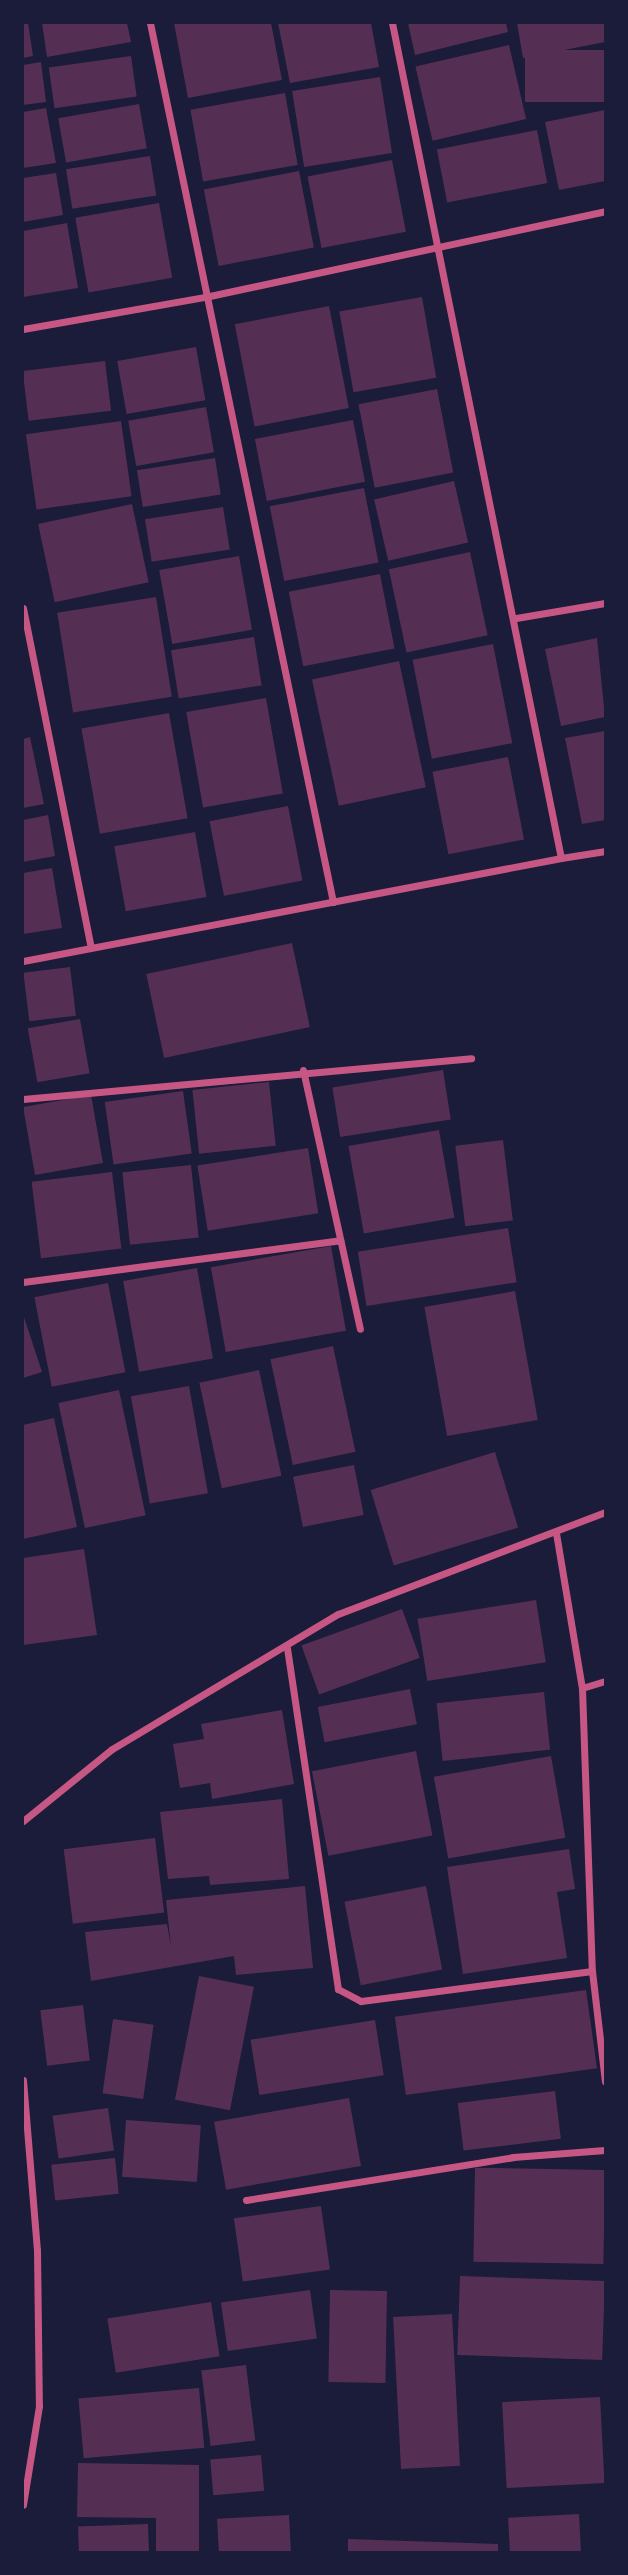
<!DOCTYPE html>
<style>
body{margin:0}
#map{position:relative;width:628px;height:2575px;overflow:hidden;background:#1b1b3a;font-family:Karla,sans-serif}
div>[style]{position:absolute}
.building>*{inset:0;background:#542f53;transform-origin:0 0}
.minor>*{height:7px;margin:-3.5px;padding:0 3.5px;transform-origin:3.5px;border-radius:3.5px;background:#c65784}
span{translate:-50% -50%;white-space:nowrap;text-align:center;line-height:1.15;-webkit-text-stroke:6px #1b1b3a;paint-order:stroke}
.frame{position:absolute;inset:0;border:24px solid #1b1b3a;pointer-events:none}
</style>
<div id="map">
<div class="building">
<i style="clip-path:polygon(23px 23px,28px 23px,33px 56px,23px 58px)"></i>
<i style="clip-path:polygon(42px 23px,127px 23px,131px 42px,47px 57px)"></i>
<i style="clip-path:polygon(174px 23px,271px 23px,282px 80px,188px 98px)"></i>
<i style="clip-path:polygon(278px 23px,371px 23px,379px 67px,290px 83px)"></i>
<i style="clip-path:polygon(408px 23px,506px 23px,508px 32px,415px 55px)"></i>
<i style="clip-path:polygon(517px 23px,605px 23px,605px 42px,523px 58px)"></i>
<i style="left:509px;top:45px;width:76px;height:96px;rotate:77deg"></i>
<i style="left:605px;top:50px;width:52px;height:80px;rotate:90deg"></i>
<i style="left:131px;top:56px;width:41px;height:83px;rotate:82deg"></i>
<i style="clip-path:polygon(41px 62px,46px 102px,23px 105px,23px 65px)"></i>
<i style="left:380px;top:77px;width:77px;height:89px;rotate:81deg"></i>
<i style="left:285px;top:93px;width:73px;height:96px;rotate:80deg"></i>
<i style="left:139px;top:104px;width:45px;height:82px;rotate:80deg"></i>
<i style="clip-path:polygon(46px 108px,56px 163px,23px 168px,23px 112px)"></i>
<i style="clip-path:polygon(605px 110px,605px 181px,559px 190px,545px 122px)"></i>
<i style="left:537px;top:130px;width:54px;height:102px;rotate:79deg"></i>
<i style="left:150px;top:156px;width:40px;height:85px;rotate:81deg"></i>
<i style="left:392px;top:160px;width:73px;height:86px;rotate:79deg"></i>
<i style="left:299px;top:171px;width:78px;height:97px;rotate:79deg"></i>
<i style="clip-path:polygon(56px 173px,63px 215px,23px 222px,23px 178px)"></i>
<i style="left:159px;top:203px;width:76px;height:85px;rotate:80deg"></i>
<i style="clip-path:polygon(67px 223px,78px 288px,23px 297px,23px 231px)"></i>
<i style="left:422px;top:297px;width:82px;height:84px;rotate:80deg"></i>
<i style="left:329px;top:306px;width:104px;height:96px;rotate:79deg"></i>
<i style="left:196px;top:347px;width:54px;height:80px;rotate:80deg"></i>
<i style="left:105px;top:361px;width:50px;height:83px;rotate:83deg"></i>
<i style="left:437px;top:389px;width:85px;height:80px;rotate:79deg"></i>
<i style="left:206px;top:407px;width:46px;height:79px;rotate:80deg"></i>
<i style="left:353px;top:420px;width:63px;height:100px;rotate:79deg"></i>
<i style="left:121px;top:421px;width:76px;height:96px;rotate:82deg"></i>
<i style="left:215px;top:458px;width:37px;height:79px;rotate:81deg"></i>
<i style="left:454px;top:481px;width:63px;height:82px;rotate:77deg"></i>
<i style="left:364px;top:488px;width:76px;height:96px;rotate:79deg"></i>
<i style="left:132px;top:504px;width:80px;height:96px;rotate:78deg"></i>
<i style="left:223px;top:507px;width:43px;height:79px;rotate:81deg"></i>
<i style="left:470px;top:552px;width:85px;height:83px;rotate:78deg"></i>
<i style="left:239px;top:556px;width:75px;height:81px;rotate:80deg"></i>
<i style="left:380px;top:574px;width:76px;height:93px;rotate:79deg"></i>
<i style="left:156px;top:597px;width:101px;height:100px;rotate:81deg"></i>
<i style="left:254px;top:637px;width:49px;height:84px;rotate:81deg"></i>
<i style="clip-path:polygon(597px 638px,605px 717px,561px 726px,545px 649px)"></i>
<i style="left:493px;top:644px;width:101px;height:82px;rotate:79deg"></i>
<i style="left:399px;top:661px;width:129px;height:89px;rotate:78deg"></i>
<i style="left:266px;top:698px;width:97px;height:81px;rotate:80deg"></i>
<i style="left:169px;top:713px;width:107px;height:89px;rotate:80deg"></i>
<i style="clip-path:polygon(605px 731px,605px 820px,582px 824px,565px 738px)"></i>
<i style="clip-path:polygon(30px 737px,44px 804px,23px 808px,23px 739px)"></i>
<i style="left:508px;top:757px;width:84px;height:77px;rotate:79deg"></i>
<i style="left:288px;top:806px;width:76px;height:80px;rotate:79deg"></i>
<i style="clip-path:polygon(48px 815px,55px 856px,23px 862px,23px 820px)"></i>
<i style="left:195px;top:832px;width:66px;height:82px;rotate:80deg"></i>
<i style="clip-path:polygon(52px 868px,62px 928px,23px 934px,23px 873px)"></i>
<i style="left:292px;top:943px;width:86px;height:149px;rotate:78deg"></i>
<i style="left:70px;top:967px;width:49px;height:47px;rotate:83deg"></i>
<i style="left:80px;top:1019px;width:55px;height:53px;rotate:80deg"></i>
<i style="left:443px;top:1070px;width:50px;height:112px;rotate:81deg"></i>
<i style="left:269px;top:1082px;width:64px;height:77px;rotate:84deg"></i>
<i style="left:183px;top:1091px;width:63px;height:79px;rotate:82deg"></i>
<i style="left:91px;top:1095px;width:69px;height:69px;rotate:80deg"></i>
<i style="left:439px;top:1130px;width:89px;height:92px;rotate:80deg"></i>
<i style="left:503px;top:1140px;width:81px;height:48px;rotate:83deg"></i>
<i style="left:308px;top:1148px;width:66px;height:112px;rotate:81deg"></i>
<i style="left:191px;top:1165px;width:73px;height:69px;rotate:84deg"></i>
<i style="left:112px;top:1172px;width:77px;height:81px;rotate:83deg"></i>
<i style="left:508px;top:1228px;width:55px;height:152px;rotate:81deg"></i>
<i style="left:331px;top:1246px;width:86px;height:122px;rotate:80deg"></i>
<i style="left:197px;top:1268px;width:92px;height:75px;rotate:80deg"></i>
<i style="left:108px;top:1283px;width:91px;height:75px;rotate:79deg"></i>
<i style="left:515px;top:1291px;width:131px;height:92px;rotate:80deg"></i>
<i style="clip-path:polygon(23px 1314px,42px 1372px,23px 1378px)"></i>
<i style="left:333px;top:1346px;width:108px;height:64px;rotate:78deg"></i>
<i style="left:259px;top:1370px;width:108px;height:61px;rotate:78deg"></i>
<i style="left:189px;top:1386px;width:109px;height:59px;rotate:80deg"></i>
<i style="left:119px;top:1390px;width:128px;height:62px;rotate:78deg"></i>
<i style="clip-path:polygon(54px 1418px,77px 1527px,23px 1539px,23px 1425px)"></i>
<i style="left:495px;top:1452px;width:79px;height:130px;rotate:73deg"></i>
<i style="left:354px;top:1465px;width:51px;height:62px;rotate:79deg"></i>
<i style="clip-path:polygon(84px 1549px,97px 1635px,23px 1645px,23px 1558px)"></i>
<i style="left:536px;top:1600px;width:63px;height:120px;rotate:81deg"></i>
<i style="left:402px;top:1609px;width:52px;height:107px;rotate:70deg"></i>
<i style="left:410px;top:1689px;width:36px;height:94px;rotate:79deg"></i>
<i style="left:544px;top:1692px;width:58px;height:108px;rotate:84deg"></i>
<i style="clip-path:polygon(282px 1710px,294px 1784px,212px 1799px,210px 1783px,180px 1788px,173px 1744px,204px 1739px,201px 1724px)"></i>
<i style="left:416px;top:1751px;width:86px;height:106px;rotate:79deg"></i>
<i style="left:551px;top:1756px;width:83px;height:119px;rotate:80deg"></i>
<i style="clip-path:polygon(282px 1799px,289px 1879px,210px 1885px,209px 1876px,168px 1879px,160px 1812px)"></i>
<i style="left:155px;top:1838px;width:75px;height:92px;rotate:83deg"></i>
<i style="clip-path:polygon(569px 1849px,575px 1889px,557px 1892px,567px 1958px,463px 1974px,447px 1867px)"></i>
<i style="clip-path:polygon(305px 1886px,313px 1968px,236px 1975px,234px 1956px,91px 1981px,85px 1932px,167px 1924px,171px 1947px,166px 1900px)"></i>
<i style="left:426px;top:1886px;width:85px;height:83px;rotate:79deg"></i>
<i style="left:199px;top:1976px;width:56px;height:126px;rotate:11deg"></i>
<i style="left:586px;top:1990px;width:79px;height:193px;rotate:82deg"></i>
<i style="left:83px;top:2005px;width:56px;height:43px;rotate:83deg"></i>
<i style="left:113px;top:2019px;width:41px;height:75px;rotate:8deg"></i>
<i style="left:375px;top:2020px;width:56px;height:126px;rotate:81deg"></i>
<i style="left:555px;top:2091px;width:48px;height:98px;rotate:83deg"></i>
<i style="left:349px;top:2098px;width:69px;height:137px;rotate:80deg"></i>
<i style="left:108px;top:2108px;width:43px;height:56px;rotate:82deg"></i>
<i style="left:126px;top:2120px;width:75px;height:57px;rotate:4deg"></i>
<i style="left:115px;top:2158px;width:36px;height:64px;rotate:84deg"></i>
<i style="left:605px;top:2170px;width:94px;height:130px;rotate:91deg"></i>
<i style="left:321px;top:2206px;width:64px;height:88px;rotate:82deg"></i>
<i style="left:460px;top:2276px;width:145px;height:79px;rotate:2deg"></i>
<i style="left:310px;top:2290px;width:49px;height:90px;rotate:82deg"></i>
<i style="left:330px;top:2290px;width:57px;height:92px;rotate:1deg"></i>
<i style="left:211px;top:2302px;width:55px;height:105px;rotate:81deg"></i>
<i style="left:452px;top:2314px;width:152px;height:59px;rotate:87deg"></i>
<i style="left:246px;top:2365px;width:76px;height:45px;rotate:83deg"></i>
<i style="left:199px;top:2388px;width:60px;height:121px;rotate:85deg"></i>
<i style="left:600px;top:2397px;width:86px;height:98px;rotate:87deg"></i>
<i style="left:261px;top:2455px;width:36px;height:51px;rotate:85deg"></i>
<i style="clip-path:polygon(78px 2463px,199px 2465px,199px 2552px,156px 2552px,156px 2518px,77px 2517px)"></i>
<i style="left:579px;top:2514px;width:38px;height:71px;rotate:87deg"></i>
<i style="left:289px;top:2515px;width:37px;height:72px;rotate:87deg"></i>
<i style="left:148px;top:2524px;width:28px;height:70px;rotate:88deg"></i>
<i style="clip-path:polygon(348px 2539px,498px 2544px,498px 2552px,348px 2552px)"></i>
</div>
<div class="minor">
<i style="left:150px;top:23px;width:898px;rotate:78.24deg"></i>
<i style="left:23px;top:329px;width:185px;rotate:-10deg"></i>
<i style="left:205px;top:297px;width:409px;rotate:-12.1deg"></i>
<i style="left:23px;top:608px;width:346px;rotate:78.7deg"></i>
<i style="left:516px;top:618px;width:90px;rotate:-9.6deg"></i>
<i style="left:561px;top:858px;width:45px;rotate:-9deg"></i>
<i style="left:23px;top:961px;width:548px;rotate:-10.84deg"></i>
<i style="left:561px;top:858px;width:852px;rotate:-101.44deg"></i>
<i style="left:303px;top:1070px;width:265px;rotate:77.6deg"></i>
<i style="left:23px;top:1099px;width:450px;rotate:-5.2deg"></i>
<i style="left:23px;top:1282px;width:320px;rotate:-7.5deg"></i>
<i style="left:556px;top:1533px;width:157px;rotate:80.5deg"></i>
<i style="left:582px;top:1688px;width:283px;rotate:88deg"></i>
<i style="left:592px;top:1971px;width:111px;rotate:83.3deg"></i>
<i style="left:287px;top:1648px;width:345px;rotate:81.5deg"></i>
<i style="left:338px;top:1989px;width:26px;rotate:28deg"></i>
<i style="left:361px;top:2001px;width:233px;rotate:-7.4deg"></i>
<i style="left:582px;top:1688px;width:24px;rotate:-17deg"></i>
<i style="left:23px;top:1821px;width:114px;rotate:-39deg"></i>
<i style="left:112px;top:1749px;width:263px;rotate:-30.9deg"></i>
<i style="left:338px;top:1614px;width:286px;rotate:-20.9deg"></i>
<i style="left:23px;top:2080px;width:171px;rotate:85.3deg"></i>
<i style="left:37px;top:2250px;width:156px;rotate:89.3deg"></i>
<i style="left:39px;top:2406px;width:100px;rotate:99.2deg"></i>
<i style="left:246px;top:2200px;width:270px;rotate:-9.1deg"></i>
<i style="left:513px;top:2157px;width:92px;rotate:-4.4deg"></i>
</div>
<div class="frame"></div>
</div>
